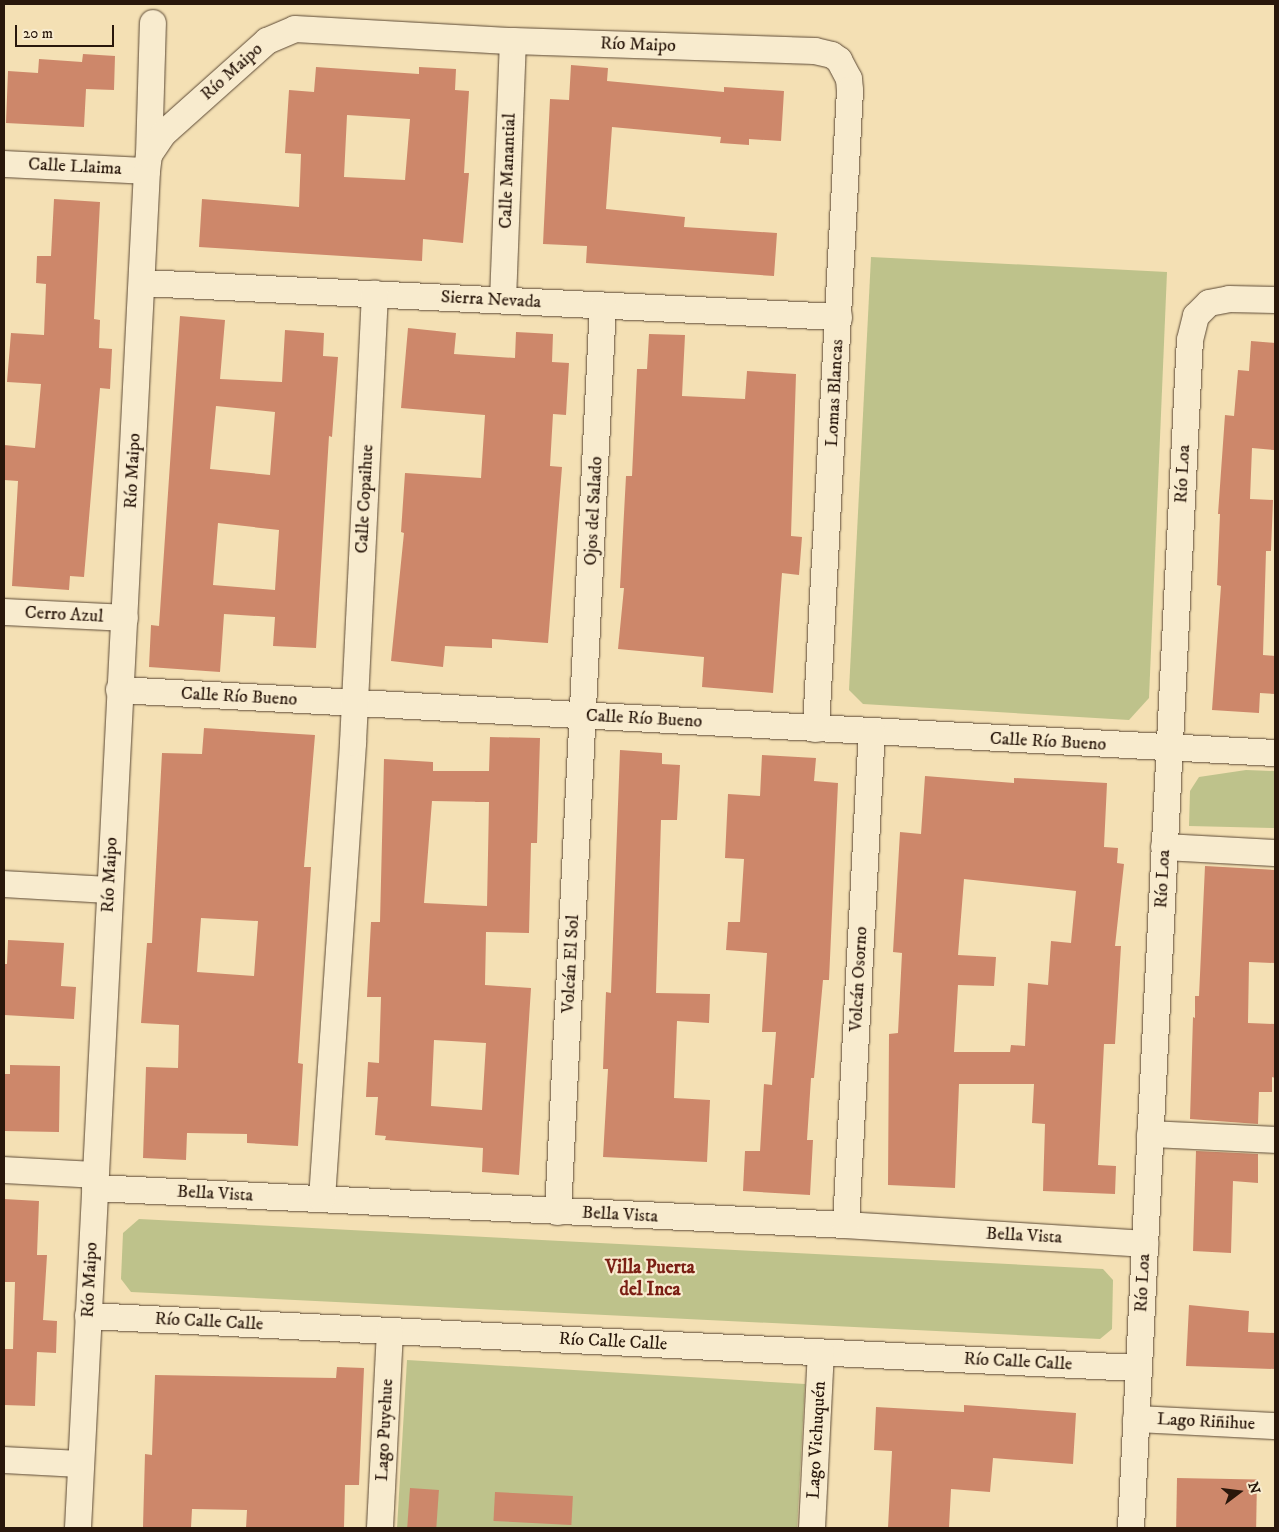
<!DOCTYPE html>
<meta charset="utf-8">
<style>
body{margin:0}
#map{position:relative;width:1279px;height:1532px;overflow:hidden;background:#f4e0b4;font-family:"IM FELL DW Pica",serif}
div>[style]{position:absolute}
.green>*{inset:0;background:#bec28b}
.building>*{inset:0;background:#cd876a;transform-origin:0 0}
.roads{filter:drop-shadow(0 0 1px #5c4935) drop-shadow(0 0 1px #5c4935)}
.street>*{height:26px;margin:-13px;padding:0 13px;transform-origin:13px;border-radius:13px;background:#f8ebce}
span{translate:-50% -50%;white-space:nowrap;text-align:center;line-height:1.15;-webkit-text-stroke:4.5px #f8ebce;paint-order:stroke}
.street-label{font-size:18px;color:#29170b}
.neighbourhood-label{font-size:19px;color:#7a1f14;font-weight:700}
.frame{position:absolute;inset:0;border:5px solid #29170b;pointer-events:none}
.north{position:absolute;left:1214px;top:1467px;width:50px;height:50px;-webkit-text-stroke:4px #f8ebce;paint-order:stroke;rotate:75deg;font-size:14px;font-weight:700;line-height:20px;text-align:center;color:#29170b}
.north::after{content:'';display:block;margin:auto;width:18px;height:22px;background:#29170b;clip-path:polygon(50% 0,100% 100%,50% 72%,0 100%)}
.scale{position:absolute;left:15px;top:25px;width:99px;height:22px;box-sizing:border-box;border:2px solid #29170b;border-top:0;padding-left:6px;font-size:15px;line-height:18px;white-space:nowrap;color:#29170b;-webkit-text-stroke:4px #f8ebce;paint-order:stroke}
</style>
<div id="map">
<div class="green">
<i style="clip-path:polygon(871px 257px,1167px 272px,1149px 698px,1129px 720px,863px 704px,849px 690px)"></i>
<i style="clip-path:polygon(1246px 770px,1275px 771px,1275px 828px,1189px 826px,1190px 791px,1199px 777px)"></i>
<i style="clip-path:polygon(139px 1219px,1103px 1269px,1113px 1280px,1112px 1329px,1100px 1339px,131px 1292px,121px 1279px,123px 1233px)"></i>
<i style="clip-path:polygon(407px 1360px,805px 1384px,797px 1528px,397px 1528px)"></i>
</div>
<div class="building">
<i style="clip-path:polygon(83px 54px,115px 56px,114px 90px,86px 89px,84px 127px,6px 123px,8px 71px,38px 73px,39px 59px,82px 62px)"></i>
<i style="clip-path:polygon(571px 65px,608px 68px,607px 81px,724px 92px,724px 87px,784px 91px,781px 141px,749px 139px,749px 145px,720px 143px,721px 137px,612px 127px,606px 209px,685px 217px,684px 227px,777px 233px,774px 276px,586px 263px,587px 246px,543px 244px,550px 99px,569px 100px)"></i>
<i style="clip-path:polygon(evenodd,316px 67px,419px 74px,419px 67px,456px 69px,455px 90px,469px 91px,464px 173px,469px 173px,463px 243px,423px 239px,422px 261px,199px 247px,202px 199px,299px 207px,301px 154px,285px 153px,289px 90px,314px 92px,316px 67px,347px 115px,410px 119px,405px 180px,344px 177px,347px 115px)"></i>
<i style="clip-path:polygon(54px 199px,100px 202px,94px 319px,100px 320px,99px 348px,112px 349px,110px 389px,100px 388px,84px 577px,70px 576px,69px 590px,12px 586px,18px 481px,4px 480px,4px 445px,35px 448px,41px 384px,7px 382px,11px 333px,44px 335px,46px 284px,36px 283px,37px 256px,51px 256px)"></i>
<i style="clip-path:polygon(evenodd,180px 316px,225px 320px,220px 379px,282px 382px,285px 330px,324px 333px,323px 356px,338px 357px,332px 437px,329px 436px,316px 648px,273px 646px,275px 617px,224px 614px,220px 672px,149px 667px,151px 625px,159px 626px,180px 316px,216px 406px,275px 412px,270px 475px,210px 469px,216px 406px,180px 316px,218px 523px,279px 530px,275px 590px,213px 585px,218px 523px)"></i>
<i style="clip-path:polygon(408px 328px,456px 333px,454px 354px,515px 358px,516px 332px,553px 334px,552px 362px,569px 363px,566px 415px,553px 414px,550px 466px,562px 467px,548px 643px,492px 639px,492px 648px,445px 646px,443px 667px,391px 661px,404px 533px,401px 532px,405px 473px,481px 478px,485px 415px,401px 408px)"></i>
<i style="clip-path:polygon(649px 334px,685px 335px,682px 396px,745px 399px,747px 371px,796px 374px,791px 536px,802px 537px,799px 575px,782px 573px,773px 693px,702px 687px,704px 657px,618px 649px,624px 588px,620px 588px,626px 476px,632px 476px,637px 369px,647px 369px)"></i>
<i style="clip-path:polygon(1251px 341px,1275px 343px,1274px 450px,1252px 448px,1250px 499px,1273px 500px,1271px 551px,1266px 551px,1263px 655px,1275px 656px,1275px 694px,1260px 693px,1259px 713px,1212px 710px,1221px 586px,1217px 585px,1220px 514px,1218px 514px,1225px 415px,1234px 416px,1238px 370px,1249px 371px)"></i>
<i style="clip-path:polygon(evenodd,204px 728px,315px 735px,304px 867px,311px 867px,298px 1063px,303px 1064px,298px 1146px,247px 1143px,247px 1134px,187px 1133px,186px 1160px,143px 1158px,146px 1067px,178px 1068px,179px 1025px,141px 1023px,147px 943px,152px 943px,162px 753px,202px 754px,204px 728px,201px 918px,258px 921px,254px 976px,197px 972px,201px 918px)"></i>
<i style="clip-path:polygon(evenodd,490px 737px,540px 738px,537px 843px,531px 843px,529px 933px,486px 932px,485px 985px,531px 988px,519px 1175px,482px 1172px,483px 1148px,385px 1140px,386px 1136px,375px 1135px,378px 1097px,366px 1097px,368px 1062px,379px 1063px,381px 997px,367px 997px,371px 922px,380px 922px,384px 759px,433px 762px,433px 771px,489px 771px,490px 737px,432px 801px,489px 802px,487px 906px,424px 903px,432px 801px,490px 737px,434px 1040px,486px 1043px,482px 1110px,431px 1106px,434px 1040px)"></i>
<i style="clip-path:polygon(620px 750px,662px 753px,662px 764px,680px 765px,677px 820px,661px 820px,656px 993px,710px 994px,709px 1023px,677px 1021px,674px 1098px,710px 1100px,707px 1162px,603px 1157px,608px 1069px,603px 1069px,606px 992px,611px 993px)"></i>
<i style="clip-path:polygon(762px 755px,816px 758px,814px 781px,838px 783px,829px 980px,823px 980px,814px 1078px,811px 1078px,807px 1140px,813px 1140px,810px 1195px,743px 1191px,745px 1151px,760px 1151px,764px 1084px,772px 1085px,776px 1032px,762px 1032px,767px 953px,726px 950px,728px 922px,740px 922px,744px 859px,725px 858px,728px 794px,760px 796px)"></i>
<i style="clip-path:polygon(evenodd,925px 776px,1014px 783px,1014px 778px,1107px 783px,1104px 847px,1118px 848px,1117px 863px,1124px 864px,1115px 946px,1121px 946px,1115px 1044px,1104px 1044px,1098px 1165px,1116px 1166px,1115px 1194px,1043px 1191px,1045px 1124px,1032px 1123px,1034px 1084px,959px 1084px,955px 1188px,888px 1185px,889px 1034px,898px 1033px,902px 953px,893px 952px,900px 832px,921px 834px,925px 776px,964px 879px,1076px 891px,1071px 943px,1051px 941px,1048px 985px,1028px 983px,1025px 1046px,1011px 1045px,1010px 1052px,954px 1052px,958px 985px,994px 986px,996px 957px,958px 955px,964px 879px)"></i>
<i style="clip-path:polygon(1205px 866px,1275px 870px,1275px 963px,1249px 962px,1248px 1023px,1275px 1024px,1275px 1078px,1272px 1077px,1272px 1092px,1259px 1092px,1258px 1124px,1190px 1119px,1193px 1017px,1195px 1018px,1195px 996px,1199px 996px)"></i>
<i style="clip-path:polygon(8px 940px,64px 943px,61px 986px,76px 987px,74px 1019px,4px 1015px,4px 964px,7px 964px)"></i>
<i style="clip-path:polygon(10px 1065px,60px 1066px,59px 1132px,4px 1131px,4px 1074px,10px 1074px)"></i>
<i style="clip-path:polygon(1196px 1151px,1258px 1154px,1258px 1183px,1233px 1181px,1231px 1253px,1193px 1251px)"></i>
<i style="clip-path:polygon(4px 1199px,39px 1201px,37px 1255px,47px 1255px,43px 1320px,57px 1321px,56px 1353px,37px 1352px,35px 1406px,4px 1405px,4px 1349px,13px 1349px,15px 1282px,4px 1282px)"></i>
<i style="clip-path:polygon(1189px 1305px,1249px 1311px,1248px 1332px,1275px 1333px,1275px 1369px,1186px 1366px)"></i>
<i style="clip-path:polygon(337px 1367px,364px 1368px,359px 1485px,345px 1485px,344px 1528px,246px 1528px,247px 1510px,192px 1509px,191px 1528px,143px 1527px,145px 1454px,152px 1455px,155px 1375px,336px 1378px)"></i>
<i style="clip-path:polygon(964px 1405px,1076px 1413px,1073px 1464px,993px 1458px,990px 1492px,951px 1489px,949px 1528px,888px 1528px,892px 1451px,874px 1450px,876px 1407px,964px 1412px)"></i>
<i style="left:1177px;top:1478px;width:80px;height:50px;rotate:1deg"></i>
<i style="left:410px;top:1488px;width:29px;height:40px;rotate:4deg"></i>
<i style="left:495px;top:1492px;width:78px;height:29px;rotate:3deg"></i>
</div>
<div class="roads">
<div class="street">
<i style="left:149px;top:155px;width:132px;rotate:-88.3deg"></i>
<i style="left:4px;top:164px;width:143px;rotate:2.8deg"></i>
<i style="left:143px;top:283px;width:697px;rotate:2.8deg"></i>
<i style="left:503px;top:300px;width:259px;rotate:-87.8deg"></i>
<i style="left:4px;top:612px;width:121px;rotate:2.8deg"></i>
<i style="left:119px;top:690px;width:1158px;rotate:3.12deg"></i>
<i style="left:1164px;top:847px;width:111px;rotate:3.1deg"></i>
<i style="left:4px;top:884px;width:105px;rotate:3.3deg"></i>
<i style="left:1150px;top:1134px;width:125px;rotate:2.7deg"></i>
<i style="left:4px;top:1170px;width:91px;rotate:3.1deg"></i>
<i style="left:95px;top:1188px;width:752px;rotate:2.82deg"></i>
<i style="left:846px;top:1225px;width:300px;rotate:3.6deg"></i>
<i style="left:322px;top:1199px;width:457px;rotate:-86.1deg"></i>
<i style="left:353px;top:743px;width:450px;rotate:-87.2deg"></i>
<i style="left:558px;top:1212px;width:907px;rotate:-87.16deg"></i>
<i style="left:846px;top:1225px;width:494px;rotate:-87deg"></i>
<i style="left:88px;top:1316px;width:1051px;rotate:2.84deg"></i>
<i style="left:1136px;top:1419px;width:139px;rotate:2.9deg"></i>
<i style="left:4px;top:1460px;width:77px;rotate:3deg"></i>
<i style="left:78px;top:1528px;width:1359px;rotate:-87.09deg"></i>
<i style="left:147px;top:171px;width:16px;rotate:-83deg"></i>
<i style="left:149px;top:155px;width:25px;rotate:-56deg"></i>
<i style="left:163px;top:134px;width:140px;rotate:-41.8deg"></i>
<i style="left:267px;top:41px;width:30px;rotate:-23deg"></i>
<i style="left:295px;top:29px;width:218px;rotate:3.2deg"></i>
<i style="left:513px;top:41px;width:302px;rotate:1.9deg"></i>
<i style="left:815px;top:51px;width:17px;rotate:13deg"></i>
<i style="left:832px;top:55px;width:9px;rotate:36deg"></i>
<i style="left:839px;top:60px;width:21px;rotate:62deg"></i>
<i style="left:849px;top:79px;width:11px;rotate:85deg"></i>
<i style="left:850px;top:90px;width:640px;rotate:93.05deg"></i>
<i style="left:380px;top:1528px;width:197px;rotate:-87.1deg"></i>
<i style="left:812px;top:1528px;width:175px;rotate:-87.1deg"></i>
<i style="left:1131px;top:1528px;width:1189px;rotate:-87.16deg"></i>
<i style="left:1190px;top:340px;width:25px;rotate:-76deg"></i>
<i style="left:1196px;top:316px;width:18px;rotate:-45deg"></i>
<i style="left:1209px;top:303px;width:20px;rotate:-11deg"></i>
<i style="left:1229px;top:299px;width:46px;rotate:1.2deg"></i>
</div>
</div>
<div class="street-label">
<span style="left:638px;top:45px;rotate:2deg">Río Maipo</span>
<span style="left:232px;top:72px;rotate:-42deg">Río Maipo</span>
<span style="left:75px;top:167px;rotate:3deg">Calle Llaima</span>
<span style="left:508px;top:171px;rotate:-88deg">Calle Manantial</span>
<span style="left:491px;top:300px;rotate:3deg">Sierra Nevada</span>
<span style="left:835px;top:393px;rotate:-87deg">Lomas Blancas</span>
<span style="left:133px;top:471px;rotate:-87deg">Río Maipo</span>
<span style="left:1183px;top:474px;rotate:-87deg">Río Loa</span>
<span style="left:365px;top:499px;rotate:-87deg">Calle Copaihue</span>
<span style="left:594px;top:511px;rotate:-87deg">Ojos del Salado</span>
<span style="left:64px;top:615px;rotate:3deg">Cerro Azul</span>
<span style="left:239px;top:697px;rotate:3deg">Calle Río Bueno</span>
<span style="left:644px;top:719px;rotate:3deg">Calle Río Bueno</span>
<span style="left:1048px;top:742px;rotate:3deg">Calle Río Bueno</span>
<span style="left:110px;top:875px;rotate:-87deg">Río Maipo</span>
<span style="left:1163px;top:879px;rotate:-87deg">Río Loa</span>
<span style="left:571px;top:964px;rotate:-87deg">Volcán El Sol</span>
<span style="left:859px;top:979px;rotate:-87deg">Volcán Osorno</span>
<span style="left:215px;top:1194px;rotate:3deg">Bella Vista</span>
<span style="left:620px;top:1215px;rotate:3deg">Bella Vista</span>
<span style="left:1024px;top:1236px;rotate:3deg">Bella Vista</span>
<span style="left:90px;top:1280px;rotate:-87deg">Río Maipo</span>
<span style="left:1143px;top:1283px;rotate:-87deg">Río Loa</span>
<span style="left:209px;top:1322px;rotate:3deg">Río Calle Calle</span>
<span style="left:613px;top:1342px;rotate:3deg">Río Calle Calle</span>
<span style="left:1018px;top:1362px;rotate:3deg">Río Calle Calle</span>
<span style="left:1206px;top:1422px;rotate:3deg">Lago Riñihue</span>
<span style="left:385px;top:1430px;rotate:-87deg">Lago Puyehue</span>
<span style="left:817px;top:1440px;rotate:-87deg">Lago Vichuquén</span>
</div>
<div class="neighbourhood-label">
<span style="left:650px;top:1279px">Villa Puerta<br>del Inca</span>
</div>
<div class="frame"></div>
<div class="north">N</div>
<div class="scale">20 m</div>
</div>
